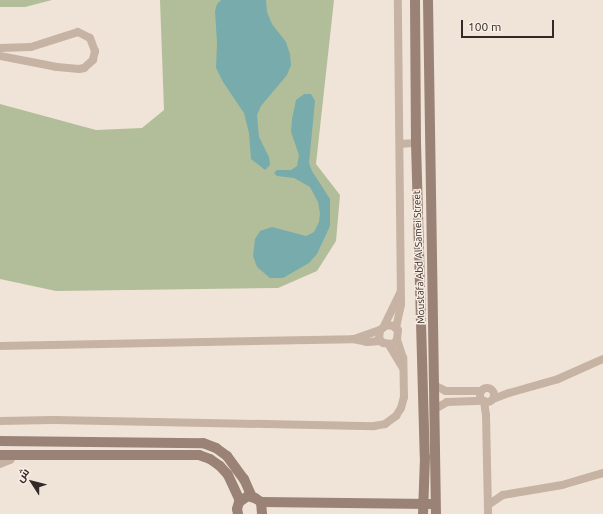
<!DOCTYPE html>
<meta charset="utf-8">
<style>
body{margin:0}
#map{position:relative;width:603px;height:514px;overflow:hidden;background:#f0e4d8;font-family:Ubuntu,Cairo,sans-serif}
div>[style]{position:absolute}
.green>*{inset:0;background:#b2be99}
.water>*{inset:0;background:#78abac}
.street>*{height:8px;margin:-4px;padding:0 4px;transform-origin:4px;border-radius:4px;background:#c7b3a4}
.street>.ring{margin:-4px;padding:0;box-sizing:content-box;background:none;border:8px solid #c7b3a4;border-radius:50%}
.secondary>*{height:10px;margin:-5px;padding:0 5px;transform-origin:5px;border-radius:5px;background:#9a8276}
span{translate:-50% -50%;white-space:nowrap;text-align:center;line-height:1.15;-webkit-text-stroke:3px #f8eee4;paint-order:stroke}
.street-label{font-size:10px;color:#332926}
.north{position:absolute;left:12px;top:462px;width:40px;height:40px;-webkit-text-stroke:3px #f8eee4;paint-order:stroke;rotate:306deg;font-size:11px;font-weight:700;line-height:16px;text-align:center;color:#332926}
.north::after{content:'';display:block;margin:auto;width:14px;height:18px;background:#332926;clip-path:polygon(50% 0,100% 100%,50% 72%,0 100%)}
.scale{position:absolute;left:461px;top:20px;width:93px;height:18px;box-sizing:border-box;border:2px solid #332926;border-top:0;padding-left:5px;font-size:12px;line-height:14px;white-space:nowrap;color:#332926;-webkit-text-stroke:3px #f8eee4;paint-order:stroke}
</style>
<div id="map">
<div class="green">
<i style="clip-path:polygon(0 0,52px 0,25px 7px,0 7px)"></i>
<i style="clip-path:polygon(160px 0,334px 0,316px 164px,340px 195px,336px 241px,317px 271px,278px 288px,56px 291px,0 279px,0 104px,96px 130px,142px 128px,164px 110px)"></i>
</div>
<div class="water">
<i style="clip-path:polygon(221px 0,266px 0,267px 12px,272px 24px,286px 42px,290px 54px,291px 65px,287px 75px,261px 106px,257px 115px,259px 137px,269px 157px,270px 165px,265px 170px,251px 159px,249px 133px,244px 113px,223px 82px,216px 68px,217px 43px,215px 11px,217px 4px)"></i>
<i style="clip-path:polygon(304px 94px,311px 94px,315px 101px,309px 163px,312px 171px,330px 199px,330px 226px,317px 254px,309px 263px,283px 278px,270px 278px,257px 267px,253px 256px,255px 239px,260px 231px,272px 227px,306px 236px,314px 232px,319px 222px,320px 214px,318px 202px,310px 187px,294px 178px,277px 176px,274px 173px,277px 170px,291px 170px,297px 166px,299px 155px,291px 132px,292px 119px,296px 100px)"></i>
</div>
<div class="street">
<i style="left:0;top:48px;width:31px;rotate:-2deg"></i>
<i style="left:31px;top:47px;width:49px;rotate:-17.7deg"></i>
<i style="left:78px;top:32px;width:13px;rotate:27deg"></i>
<i style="left:90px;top:38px;width:14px;rotate:69deg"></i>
<i style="left:95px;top:51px;width:9px;rotate:103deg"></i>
<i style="left:93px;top:60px;width:12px;rotate:138deg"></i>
<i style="left:84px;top:68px;width:5px;rotate:169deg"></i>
<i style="left:79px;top:69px;width:22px;rotate:-175deg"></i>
<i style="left:57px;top:67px;width:58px;rotate:-169.1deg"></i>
<i style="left:400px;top:144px;width:16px;rotate:-4deg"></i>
<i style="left:384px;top:326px;width:37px;rotate:-64deg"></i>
<i style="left:396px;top:328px;width:24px;rotate:-78deg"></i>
<i style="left:401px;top:305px;width:305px;rotate:-90.6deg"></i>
<i style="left:354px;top:339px;width:28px;rotate:-19deg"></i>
<i style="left:380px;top:330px;width:9px;rotate:-36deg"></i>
<i style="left:387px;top:325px;width:6px;rotate:9deg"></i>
<i style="left:393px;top:326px;width:6px;rotate:39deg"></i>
<i style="left:398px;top:330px;width:10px;rotate:96deg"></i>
<i style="left:397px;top:340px;width:6px;rotate:135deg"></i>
<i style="left:393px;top:344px;width:10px;rotate:-174deg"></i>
<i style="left:383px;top:343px;width:6px;rotate:-135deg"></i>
<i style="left:379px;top:339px;width:9px;rotate:-84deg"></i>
<i style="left:389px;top:345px;width:26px;rotate:59deg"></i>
<i style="left:0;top:346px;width:353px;rotate:-1.1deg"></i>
<i style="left:353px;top:339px;width:14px;rotate:12deg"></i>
<i style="left:367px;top:342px;width:14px;rotate:-4deg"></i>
<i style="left:434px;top:385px;width:13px;rotate:27deg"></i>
<i style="left:446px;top:391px;width:35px"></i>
<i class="ring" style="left:480px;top:388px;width:6px;height:6px"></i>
<i style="left:493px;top:399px;width:17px;rotate:-21deg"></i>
<i style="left:509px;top:393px;width:51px;rotate:-15.9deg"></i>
<i style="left:558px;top:379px;width:49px;rotate:-24deg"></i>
<i style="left:484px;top:401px;width:14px;rotate:82deg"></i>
<i style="left:486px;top:415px;width:99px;rotate:88.8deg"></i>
<i style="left:435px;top:409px;width:14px;rotate:-30deg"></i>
<i style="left:447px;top:402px;width:36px;rotate:-2deg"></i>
<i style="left:0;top:421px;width:54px;rotate:-1.1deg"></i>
<i style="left:54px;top:420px;width:320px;rotate:1.1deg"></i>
<i style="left:374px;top:426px;width:11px;rotate:-10deg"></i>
<i style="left:385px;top:424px;width:14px;rotate:-36deg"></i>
<i style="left:396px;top:416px;width:9px;rotate:-58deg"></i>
<i style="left:401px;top:408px;width:11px;rotate:-75deg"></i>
<i style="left:404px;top:397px;width:39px;rotate:-91deg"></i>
<i style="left:403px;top:358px;width:19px;rotate:-108deg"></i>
<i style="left:0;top:464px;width:11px;rotate:-22deg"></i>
<i style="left:10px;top:460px;width:6px;rotate:-51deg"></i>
<i style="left:488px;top:505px;width:18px;rotate:-34deg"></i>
<i style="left:503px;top:495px;width:60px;rotate:-9.6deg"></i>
<i style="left:562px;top:485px;width:43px;rotate:-16.3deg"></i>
</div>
<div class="secondary">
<i style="left:415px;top:0;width:143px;rotate:89.6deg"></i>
<i style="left:416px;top:143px;width:314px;rotate:88.4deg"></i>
<i style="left:425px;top:457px;width:57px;rotate:92deg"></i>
<i style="left:428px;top:0;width:514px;rotate:89.11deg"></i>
<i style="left:0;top:441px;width:203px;rotate:0.6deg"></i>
<i style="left:203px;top:443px;width:14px;rotate:21deg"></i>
<i style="left:216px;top:448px;width:14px;rotate:36deg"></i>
<i style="left:227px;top:456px;width:29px;rotate:54deg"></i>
<i style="left:244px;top:479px;width:20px;rotate:66deg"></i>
<i style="left:0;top:455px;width:199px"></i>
<i style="left:199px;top:455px;width:12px;rotate:20deg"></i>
<i style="left:210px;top:459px;width:12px;rotate:35deg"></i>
<i style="left:220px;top:466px;width:12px;rotate:48deg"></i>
<i style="left:228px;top:475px;width:29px;rotate:65deg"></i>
<i style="left:261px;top:502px;width:169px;rotate:0.7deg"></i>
<i style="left:238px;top:514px;width:5px;rotate:-101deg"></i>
<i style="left:237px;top:509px;width:7px;rotate:-74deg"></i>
<i style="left:239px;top:502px;width:11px;rotate:-34deg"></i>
<i style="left:248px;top:496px;width:7px;rotate:16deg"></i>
<i style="left:255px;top:498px;width:7px;rotate:34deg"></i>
<i style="left:261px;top:502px;width:12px;rotate:85deg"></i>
</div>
<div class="street-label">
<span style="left:419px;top:257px;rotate:-92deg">Moustafa Abd Al Samei Street</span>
</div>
<div class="north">ش</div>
<div class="scale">100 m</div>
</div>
